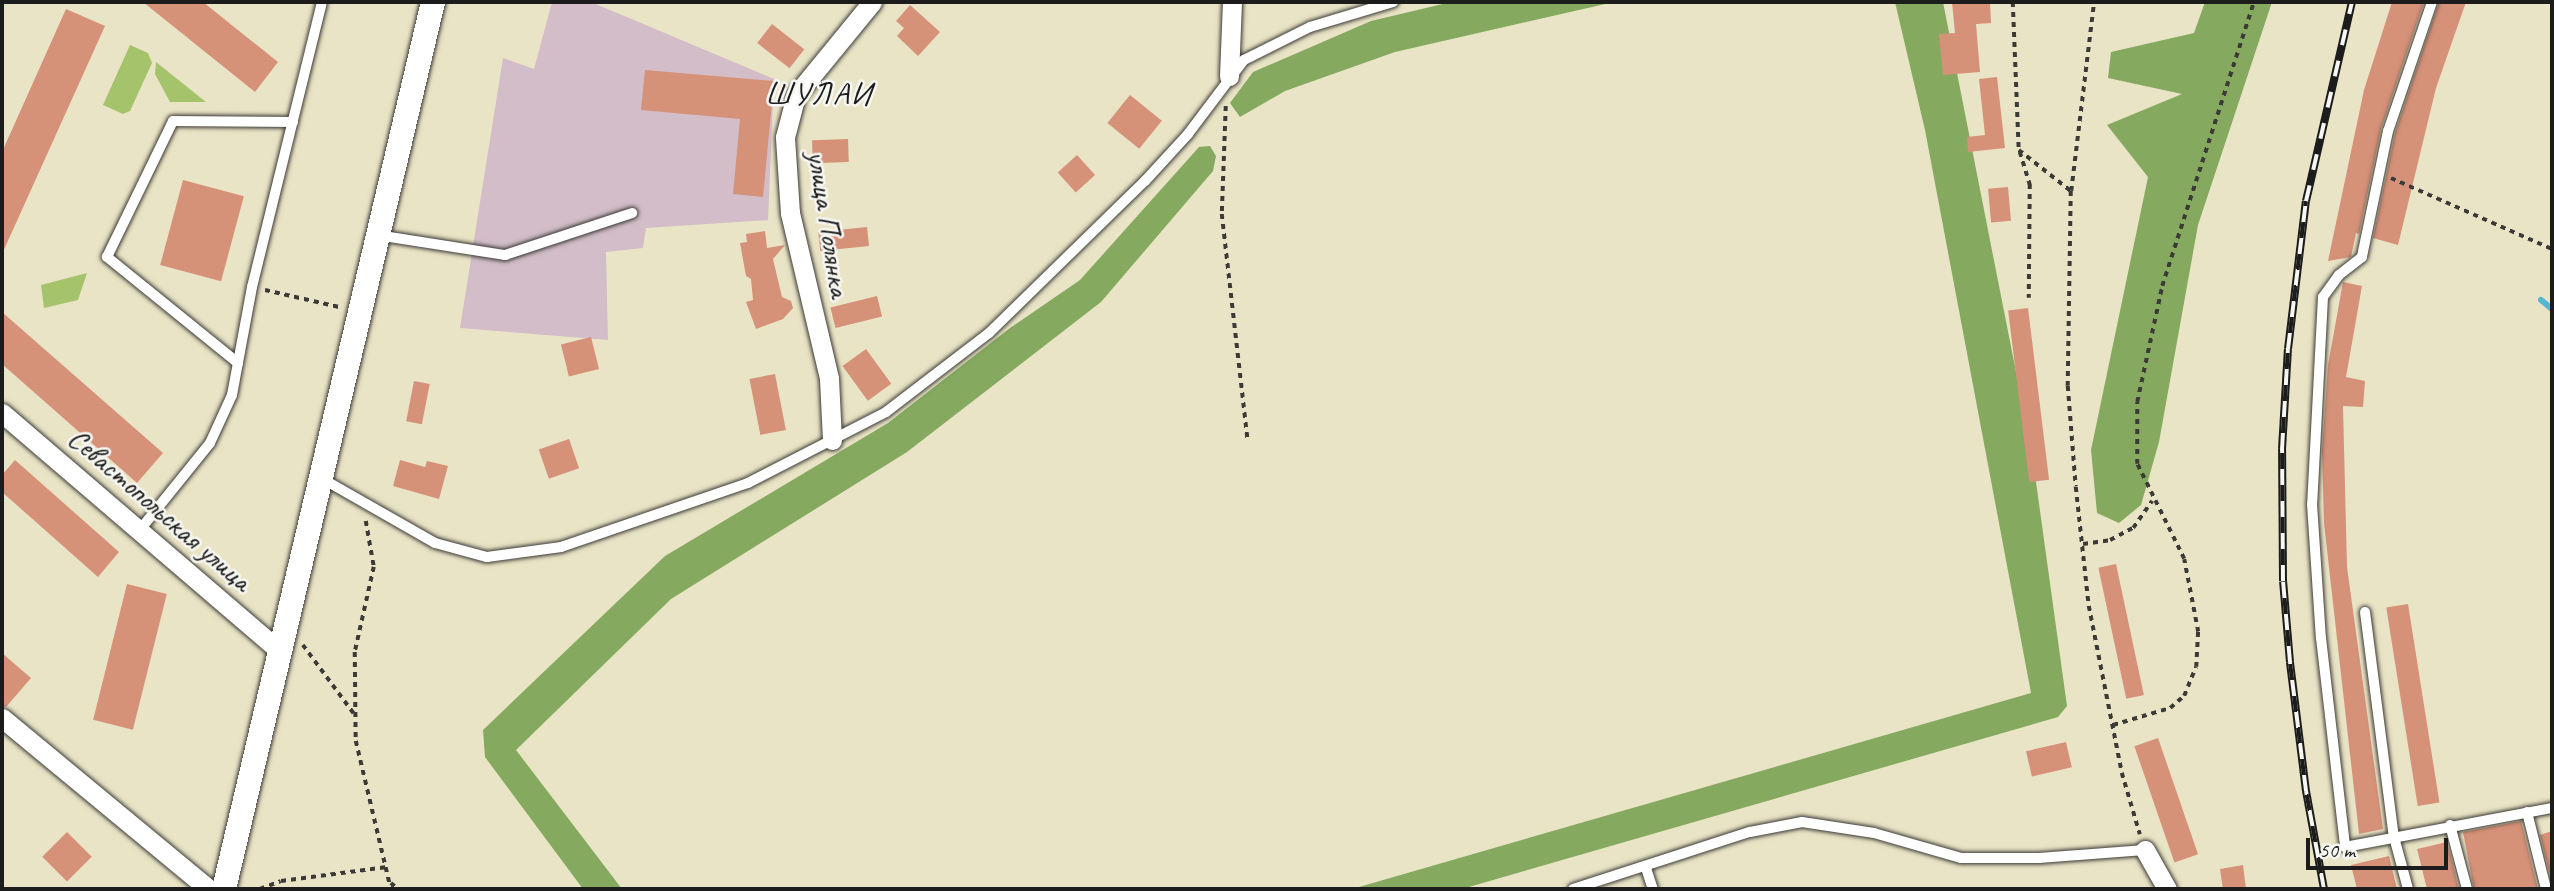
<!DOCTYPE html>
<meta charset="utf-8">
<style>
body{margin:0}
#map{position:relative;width:2554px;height:891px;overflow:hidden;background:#eae4c6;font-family:Caveat,sans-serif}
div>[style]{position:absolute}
.industrial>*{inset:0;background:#d2bdc8}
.green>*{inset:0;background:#a5c36b}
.forest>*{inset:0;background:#84a95f}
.stream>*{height:6px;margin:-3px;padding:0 3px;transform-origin:3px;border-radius:3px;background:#52b8d1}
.building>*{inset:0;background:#d69179;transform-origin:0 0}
.path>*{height:3.5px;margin-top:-1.75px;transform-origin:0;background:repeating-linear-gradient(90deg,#3b3a36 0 5px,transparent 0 10px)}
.roads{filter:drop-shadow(0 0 2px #3b3a36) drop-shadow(0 0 2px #3b3a36)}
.service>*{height:10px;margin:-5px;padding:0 5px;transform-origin:5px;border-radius:5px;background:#fff}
.minor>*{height:19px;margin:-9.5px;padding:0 9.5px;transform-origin:9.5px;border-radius:9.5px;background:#fff}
.tertiary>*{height:24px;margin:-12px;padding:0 12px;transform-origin:12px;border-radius:12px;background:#fff}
.rail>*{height:8px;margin-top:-4px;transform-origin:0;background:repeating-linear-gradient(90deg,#f6f6f2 0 16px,#1c1c1c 0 32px);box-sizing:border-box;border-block:2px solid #1c1c1c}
span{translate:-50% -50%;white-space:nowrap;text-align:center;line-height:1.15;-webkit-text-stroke:5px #f6f6f2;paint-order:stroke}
.street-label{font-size:30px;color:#1c1c1c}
.neighbourhood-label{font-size:32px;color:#1c1c1c;letter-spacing:2px}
.frame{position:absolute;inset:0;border:4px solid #1c1c1c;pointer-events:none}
.scale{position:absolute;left:2306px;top:838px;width:142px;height:32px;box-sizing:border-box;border:4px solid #1c1c1c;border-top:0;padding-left:9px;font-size:21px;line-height:24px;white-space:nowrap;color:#1c1c1c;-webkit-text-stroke:5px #f6f6f2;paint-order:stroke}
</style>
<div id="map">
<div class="industrial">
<i style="clip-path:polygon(552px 2px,591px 2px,774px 79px,768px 220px,646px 228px,643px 248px,606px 252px,608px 340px,460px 328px,503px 58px,534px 69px)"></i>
</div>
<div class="green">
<i style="clip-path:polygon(130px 45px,148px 53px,152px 63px,130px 111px,123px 114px,103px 105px)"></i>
<i style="clip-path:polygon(156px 62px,206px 102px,170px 102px,155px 74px)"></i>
<i style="clip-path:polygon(87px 273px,78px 300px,44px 308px,41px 285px)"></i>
</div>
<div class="forest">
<i style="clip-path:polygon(1451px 2px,1614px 2px,1395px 52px,1285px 91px,1240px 117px,1230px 103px,1253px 72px,1371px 21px)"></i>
<i style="clip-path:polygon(1895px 2px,1943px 2px,2032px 453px,2067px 706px,2058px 717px,1462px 889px,1352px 889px,2031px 693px,1925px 130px)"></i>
<i style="clip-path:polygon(2205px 2px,2272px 2px,2198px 225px,2159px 442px,2141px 505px,2119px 523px,2097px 513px,2091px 450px,2148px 177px,2107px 125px,2182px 94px,2108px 78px,2111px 52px,2194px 33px)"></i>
<i style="clip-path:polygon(1210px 146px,1216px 156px,1213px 171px,1101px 302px,907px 452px,671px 599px,516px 750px,622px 889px,583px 889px,485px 757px,483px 730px,665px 556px,888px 423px,1010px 328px,1080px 280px,1199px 147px)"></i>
</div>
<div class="stream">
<i style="left:2541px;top:300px;width:14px;rotate:39deg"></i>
</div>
<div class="building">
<i style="clip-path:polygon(143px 2px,203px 2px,278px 62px,255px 92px)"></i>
<i style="clip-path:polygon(1952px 2px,1990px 2px,1991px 23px,1976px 24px,1980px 72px,1943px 75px,1939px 34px,1955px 33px)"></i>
<i style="clip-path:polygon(2392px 2px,2424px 2px,2381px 129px,2359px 234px,2356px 233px,2351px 257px,2328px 261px,2364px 90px)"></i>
<i style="clip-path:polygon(2439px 2px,2466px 2px,2436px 88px,2398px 245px,2373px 238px,2395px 133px)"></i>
<i style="clip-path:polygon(910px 5px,940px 32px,918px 56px,897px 36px,904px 28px,896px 21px)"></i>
<i style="clip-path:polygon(66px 9px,105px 26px,2px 254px,2px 152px)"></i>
<i style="left:772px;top:24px;width:41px;height:24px;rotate:38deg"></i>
<i style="clip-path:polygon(645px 70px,774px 81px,763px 197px,733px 194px,740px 119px,641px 110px)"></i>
<i style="clip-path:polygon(1997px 77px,2005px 148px,1968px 152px,1967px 137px,1985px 135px,1979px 79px)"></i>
<i style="left:1130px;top:95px;width:41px;height:36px;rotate:39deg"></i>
<i style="left:848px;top:139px;width:23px;height:36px;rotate:88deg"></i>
<i style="left:1077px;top:155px;width:27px;height:26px;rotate:48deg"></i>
<i style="left:183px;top:180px;width:63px;height:88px;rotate:15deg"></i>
<i style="left:2008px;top:187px;width:34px;height:20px;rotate:85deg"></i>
<i style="left:867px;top:227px;width:19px;height:49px;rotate:84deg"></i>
<i style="clip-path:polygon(765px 231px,767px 248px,785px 245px,773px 259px,782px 297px,791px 301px,793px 308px,783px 319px,756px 329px,746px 302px,753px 300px,751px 279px,746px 276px,740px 243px,747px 242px,746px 234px)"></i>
<i style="clip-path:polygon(2343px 282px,2362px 286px,2346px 377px,2365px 381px,2363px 407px,2343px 406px,2347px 567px,2383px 829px,2359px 834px,2324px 523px,2322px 451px,2328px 365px)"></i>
<i style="left:877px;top:296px;width:21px;height:48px;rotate:76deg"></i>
<i style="left:2028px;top:308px;width:173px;height:20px;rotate:83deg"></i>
<i style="clip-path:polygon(2px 312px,163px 453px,137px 483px,2px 364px)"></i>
<i style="left:591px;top:337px;width:33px;height:31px;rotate:76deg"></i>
<i style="left:866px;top:349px;width:43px;height:29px;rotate:54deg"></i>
<i style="left:775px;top:374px;width:57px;height:26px;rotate:79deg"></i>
<i style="left:414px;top:381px;width:16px;height:41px;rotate:11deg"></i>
<i style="left:569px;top:439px;width:31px;height:32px;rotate:71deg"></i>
<i style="clip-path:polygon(15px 460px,119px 552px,98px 577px,2px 492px,2px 475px)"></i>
<i style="clip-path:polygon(400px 460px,425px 467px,427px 461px,448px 466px,439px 499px,393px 486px)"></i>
<i style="left:2116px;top:564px;width:134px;height:18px;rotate:78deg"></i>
<i style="left:127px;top:584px;width:41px;height:140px;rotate:14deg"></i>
<i style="left:2408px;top:604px;width:201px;height:22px;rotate:81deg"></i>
<i style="clip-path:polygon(2px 653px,31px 678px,6px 707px,2px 706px)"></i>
<i style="left:2158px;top:738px;width:123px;height:25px;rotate:71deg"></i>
<i style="left:2066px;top:742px;width:26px;height:41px;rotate:77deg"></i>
<i style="clip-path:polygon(2521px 821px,2538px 889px,2474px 889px,2463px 832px)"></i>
<i style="clip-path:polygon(2552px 831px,2552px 883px,2540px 835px)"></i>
<i style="left:67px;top:832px;width:35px;height:35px;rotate:45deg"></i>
<i style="clip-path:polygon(2447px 842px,2459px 889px,2427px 889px,2417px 849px)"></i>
<i style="clip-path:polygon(2389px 856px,2397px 889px,2357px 889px,2351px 865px)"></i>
<i style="clip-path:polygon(2243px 865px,2246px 889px,2223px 889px,2220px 869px)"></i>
</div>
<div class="path">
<i style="left:2013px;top:2px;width:148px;rotate:87.7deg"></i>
<i style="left:2019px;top:150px;width:66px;rotate:38.3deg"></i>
<i style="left:2071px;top:191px;width:195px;rotate:90.9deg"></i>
<i style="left:2068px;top:386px;width:101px;rotate:85.5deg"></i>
<i style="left:2076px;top:487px;width:120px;rotate:83.8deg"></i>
<i style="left:2089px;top:606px;width:170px;rotate:78.8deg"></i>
<i style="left:2122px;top:773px;width:64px;rotate:73.6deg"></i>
<i style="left:1226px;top:106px;width:108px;rotate:92.1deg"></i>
<i style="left:1222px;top:214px;width:229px;rotate:83.5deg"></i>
<i style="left:2020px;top:152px;width:34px;rotate:73deg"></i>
<i style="left:2030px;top:184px;width:114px;rotate:90.5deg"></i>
<i style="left:2391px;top:178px;width:176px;rotate:23.8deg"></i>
<i style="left:2071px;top:191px;width:190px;rotate:-83.1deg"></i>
<i style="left:265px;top:290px;width:76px;rotate:12.9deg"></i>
<i style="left:366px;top:521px;width:47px;rotate:80.1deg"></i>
<i style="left:374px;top:567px;width:87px;rotate:102.6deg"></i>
<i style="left:355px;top:652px;width:89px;rotate:89.4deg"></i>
<i style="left:356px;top:741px;width:152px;rotate:76.7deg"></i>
<i style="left:2083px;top:544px;width:27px;rotate:-8deg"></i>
<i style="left:2110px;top:540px;width:26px;rotate:-28deg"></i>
<i style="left:2133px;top:528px;width:33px;rotate:-55deg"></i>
<i style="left:303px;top:645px;width:87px;rotate:53.4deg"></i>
<i style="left:2113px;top:725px;width:59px;rotate:-16.6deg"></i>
<i style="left:2170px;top:708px;width:18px;rotate:-41deg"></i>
<i style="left:2184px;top:696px;width:31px;rotate:-68deg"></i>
<i style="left:2196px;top:667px;width:35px;rotate:-87deg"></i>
<i style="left:2198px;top:632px;width:74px;rotate:-100.9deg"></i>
<i style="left:2184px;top:559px;width:106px;rotate:-116.3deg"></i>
<i style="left:2137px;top:464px;width:62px;rotate:-90deg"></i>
<i style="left:2137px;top:402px;width:119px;rotate:-77.8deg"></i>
<i style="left:2162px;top:286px;width:299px;rotate:-72.1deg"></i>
<i style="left:391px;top:883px;width:9px;rotate:41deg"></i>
<i style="left:260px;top:889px;width:22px;rotate:-21deg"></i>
<i style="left:281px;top:881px;width:107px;rotate:-7.5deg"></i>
</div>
<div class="roads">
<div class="service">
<i style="left:2432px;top:2px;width:136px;rotate:108.8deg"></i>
<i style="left:2388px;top:131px;width:129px;rotate:101.7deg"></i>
<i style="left:2362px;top:257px;width:29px;rotate:142deg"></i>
<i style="left:2339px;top:275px;width:27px;rotate:126deg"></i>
<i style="left:2323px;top:297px;width:207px;rotate:93deg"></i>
<i style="left:2312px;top:504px;width:134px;rotate:86.2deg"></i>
<i style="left:2321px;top:638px;width:210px;rotate:83.4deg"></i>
<i style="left:2345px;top:847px;width:211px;rotate:-10.7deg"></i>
<i style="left:377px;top:235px;width:130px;rotate:8.9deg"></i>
<i style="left:505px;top:255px;width:134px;rotate:-18.3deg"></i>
<i style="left:238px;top:363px;width:169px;rotate:-141deg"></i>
<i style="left:107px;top:257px;width:151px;rotate:-64.1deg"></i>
<i style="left:173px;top:121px;width:120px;rotate:0.5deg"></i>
<i style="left:321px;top:478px;width:131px;rotate:29.7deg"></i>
<i style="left:435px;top:543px;width:54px;rotate:15.1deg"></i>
<i style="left:487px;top:557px;width:75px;rotate:-7.7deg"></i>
<i style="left:561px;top:547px;width:198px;rotate:-18.9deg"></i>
<i style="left:748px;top:483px;width:155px;rotate:-27.2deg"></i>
<i style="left:886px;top:412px;width:130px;rotate:-37.5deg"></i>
<i style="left:989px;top:333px;width:218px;rotate:-44.3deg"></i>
<i style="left:1145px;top:181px;width:64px;rotate:-47.5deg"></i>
<i style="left:1188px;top:134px;width:93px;rotate:-52.9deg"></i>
<i style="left:1244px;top:60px;width:74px;rotate:-26.6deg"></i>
<i style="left:1310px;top:27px;width:87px;rotate:-16.8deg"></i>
<i style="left:139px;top:531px;width:113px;rotate:-51.1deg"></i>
<i style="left:210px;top:443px;width:53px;rotate:-65.4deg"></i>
<i style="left:232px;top:395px;width:110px;rotate:-79.5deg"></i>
<i style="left:252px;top:287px;width:293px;rotate:-76.2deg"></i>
<i style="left:2365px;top:612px;width:227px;rotate:82.7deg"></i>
<i style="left:2394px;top:837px;width:54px;rotate:74.9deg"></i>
<i style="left:2527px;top:812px;width:79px;rotate:76.1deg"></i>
<i style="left:2450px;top:825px;width:66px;rotate:75.1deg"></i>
<i style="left:1646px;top:868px;width:22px;rotate:72deg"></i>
<i style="left:1573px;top:889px;width:186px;rotate:-17.9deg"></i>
<i style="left:1750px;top:832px;width:53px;rotate:-10.9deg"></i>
<i style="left:1802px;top:822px;width:73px;rotate:8.7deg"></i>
<i style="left:1874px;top:833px;width:91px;rotate:16deg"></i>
<i style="left:1961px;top:858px;width:78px"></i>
<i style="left:2039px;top:858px;width:106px;rotate:-4.3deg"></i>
</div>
<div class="minor">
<i style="left:1229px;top:76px;width:74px;rotate:-87.7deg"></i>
<i style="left:2px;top:413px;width:366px;rotate:40.6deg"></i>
<i style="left:832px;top:440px;width:62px;rotate:-92.8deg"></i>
<i style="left:829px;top:378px;width:170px;rotate:-103.3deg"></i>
<i style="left:790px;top:213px;width:76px;rotate:-93.8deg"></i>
<i style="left:785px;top:137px;width:43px;rotate:-75.3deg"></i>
<i style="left:796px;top:95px;width:120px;rotate:-50.7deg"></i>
<i style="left:2px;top:718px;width:268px;rotate:39.6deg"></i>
<i style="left:2145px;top:850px;width:45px;rotate:60.6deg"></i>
</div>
<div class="tertiary">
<i style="left:224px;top:889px;width:911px;rotate:-76.74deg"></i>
</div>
</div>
<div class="rail">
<i style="left:2324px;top:889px;width:100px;rotate:-100.4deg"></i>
<i style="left:2306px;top:791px;width:130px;rotate:-97.1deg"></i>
<i style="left:2290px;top:662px;width:81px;rotate:-94.9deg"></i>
<i style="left:2283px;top:581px;width:132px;rotate:-90.4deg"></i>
<i style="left:2282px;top:449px;width:100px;rotate:-86.6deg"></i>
<i style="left:2288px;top:349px;width:149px;rotate:-83.1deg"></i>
<i style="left:2306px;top:201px;width:204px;rotate:-77deg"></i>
</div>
<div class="street-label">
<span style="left:829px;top:224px;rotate:81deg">улица Полянка</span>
<span style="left:160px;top:509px;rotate:41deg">Севастопольская улица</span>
</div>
<div class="neighbourhood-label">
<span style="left:819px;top:94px">ШУЛАИ</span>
</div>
<div class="frame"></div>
<div class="scale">50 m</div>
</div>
